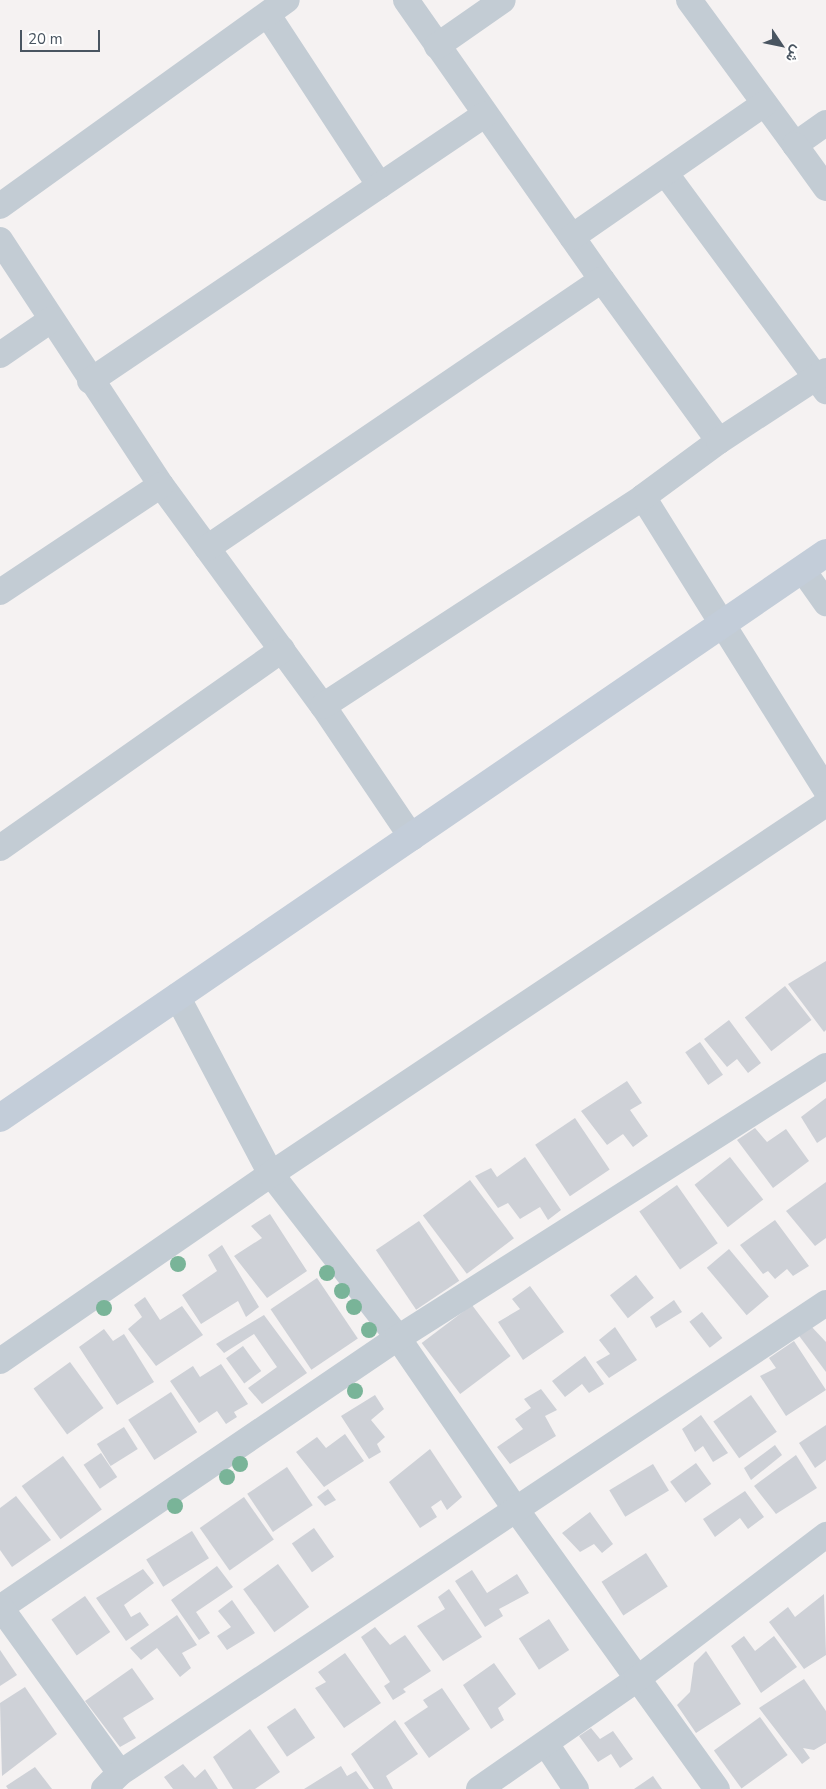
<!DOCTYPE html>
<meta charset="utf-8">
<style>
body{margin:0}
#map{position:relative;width:826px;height:1789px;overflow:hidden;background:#f5f2f2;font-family:"Nunito Sans",Vazirmatn,sans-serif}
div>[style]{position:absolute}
.building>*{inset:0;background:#ced1d7;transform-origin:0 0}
.street>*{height:26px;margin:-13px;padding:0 13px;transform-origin:13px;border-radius:13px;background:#c3ccd4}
.secondary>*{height:28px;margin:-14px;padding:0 14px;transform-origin:14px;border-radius:14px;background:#c3cdd9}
.trees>*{width:16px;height:16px;margin:-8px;border-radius:50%;background:#79b498}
span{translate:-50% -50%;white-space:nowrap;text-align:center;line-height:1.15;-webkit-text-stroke:5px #fff;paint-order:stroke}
.north{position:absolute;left:756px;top:20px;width:50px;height:50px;-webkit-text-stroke:4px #fff;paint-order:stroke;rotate:124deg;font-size:14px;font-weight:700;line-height:20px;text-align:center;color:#495561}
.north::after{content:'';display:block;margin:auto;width:18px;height:22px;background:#495561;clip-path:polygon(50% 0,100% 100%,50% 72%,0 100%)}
.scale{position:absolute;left:20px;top:30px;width:80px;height:22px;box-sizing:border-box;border:2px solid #495561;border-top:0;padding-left:6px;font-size:15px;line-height:18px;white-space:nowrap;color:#495561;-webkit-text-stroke:4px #fff;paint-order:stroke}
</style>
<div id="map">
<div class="building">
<i style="clip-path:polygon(826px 961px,826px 1030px,824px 1032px,788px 984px)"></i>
<i style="left:785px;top:986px;width:43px;height:51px;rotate:52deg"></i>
<i style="clip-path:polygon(729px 1020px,761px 1063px,748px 1073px,737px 1059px,727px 1067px,704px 1039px)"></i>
<i style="left:700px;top:1042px;width:40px;height:18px;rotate:55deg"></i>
<i style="clip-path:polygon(627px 1081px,642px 1103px,630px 1110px,648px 1136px,633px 1147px,623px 1134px,607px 1145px,581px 1111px)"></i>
<i style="clip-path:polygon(826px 1098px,826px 1137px,817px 1143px,801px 1117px)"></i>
<i style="left:575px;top:1118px;width:62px;height:48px;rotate:56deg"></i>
<i style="clip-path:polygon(755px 1128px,767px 1142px,786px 1129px,809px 1161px,773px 1188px,737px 1140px)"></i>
<i style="clip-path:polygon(525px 1157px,561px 1210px,548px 1220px,540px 1207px,520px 1219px,508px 1203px,498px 1208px,475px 1176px,491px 1168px,497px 1177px)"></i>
<i style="left:730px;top:1157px;width:54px;height:45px;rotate:52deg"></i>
<i style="left:470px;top:1180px;width:73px;height:59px;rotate:53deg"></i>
<i style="clip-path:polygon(826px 1182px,826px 1238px,815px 1246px,786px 1211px)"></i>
<i style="left:677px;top:1185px;width:71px;height:46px;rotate:55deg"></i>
<i style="clip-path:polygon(270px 1214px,307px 1271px,267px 1298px,234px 1256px,262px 1238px,251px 1226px)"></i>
<i style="clip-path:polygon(775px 1220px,809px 1266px,793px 1276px,787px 1269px,775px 1279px,768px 1271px,763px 1274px,740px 1245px)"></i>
<i style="left:419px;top:1221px;width:72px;height:52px;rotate:56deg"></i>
<i style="clip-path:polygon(222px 1245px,259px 1307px,246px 1317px,238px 1301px,201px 1324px,182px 1295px,217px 1271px,208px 1255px)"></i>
<i style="left:729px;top:1249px;width:62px;height:29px;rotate:50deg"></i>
<i style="left:636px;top:1275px;width:29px;height:33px;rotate:52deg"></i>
<i style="left:317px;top:1278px;width:73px;height:56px;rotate:56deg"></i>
<i style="clip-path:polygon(530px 1286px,564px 1332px,523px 1360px,498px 1322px,520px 1309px,512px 1299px)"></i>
<i style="clip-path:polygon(145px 1297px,160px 1320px,182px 1306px,203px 1335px,156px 1366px,128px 1329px,142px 1317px,134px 1305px)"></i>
<i style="clip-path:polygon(674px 1300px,682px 1312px,656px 1328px,650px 1317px)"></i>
<i style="left:472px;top:1305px;width:64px;height:63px;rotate:53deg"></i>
<i style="left:702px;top:1312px;width:33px;height:16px;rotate:52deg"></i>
<i style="clip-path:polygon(264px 1315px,307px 1373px,262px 1404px,248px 1388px,277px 1367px,254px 1334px,224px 1353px,216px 1344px)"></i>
<i style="clip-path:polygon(810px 1325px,826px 1342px,826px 1372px,797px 1333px)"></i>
<i style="clip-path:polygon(615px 1327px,637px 1360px,609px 1378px,596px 1362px,610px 1354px,599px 1340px)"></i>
<i style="clip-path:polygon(104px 1329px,113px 1341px,124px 1334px,154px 1382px,117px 1405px,79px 1347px)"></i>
<i style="clip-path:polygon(794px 1341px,826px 1390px,786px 1416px,760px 1376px,776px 1368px,769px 1358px)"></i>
<i style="left:243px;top:1346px;width:31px;height:21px;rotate:54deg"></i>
<i style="clip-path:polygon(585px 1356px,604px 1384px,589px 1393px,582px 1384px,565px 1397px,552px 1381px)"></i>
<i style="left:70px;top:1362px;width:57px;height:45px;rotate:54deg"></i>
<i style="clip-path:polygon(221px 1364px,248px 1404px,234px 1412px,237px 1417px,226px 1424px,217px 1411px,199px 1423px,170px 1381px,193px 1366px,200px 1377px)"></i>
<i style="clip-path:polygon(541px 1389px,557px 1410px,545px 1416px,556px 1436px,510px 1464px,497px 1447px,523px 1429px,515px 1419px,531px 1408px,524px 1399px)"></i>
<i style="left:171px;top:1392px;width:48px;height:51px;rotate:57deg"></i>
<i style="clip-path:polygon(375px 1395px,384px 1409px,371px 1420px,385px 1437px,377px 1444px,381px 1452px,369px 1459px,341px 1416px)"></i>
<i style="left:751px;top:1395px;width:45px;height:46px;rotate:55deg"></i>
<i style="clip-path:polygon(701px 1415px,728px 1453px,713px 1462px,703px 1446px,695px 1452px,682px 1429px)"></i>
<i style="clip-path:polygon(826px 1425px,826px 1460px,815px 1468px,799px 1443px)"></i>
<i style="left:124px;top:1427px;width:26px;height:32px;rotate:58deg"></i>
<i style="clip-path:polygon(345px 1434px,364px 1461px,324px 1487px,296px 1452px,317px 1437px,326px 1448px)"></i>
<i style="clip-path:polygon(775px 1445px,782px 1455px,751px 1480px,744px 1468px)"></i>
<i style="clip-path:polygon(430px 1449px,462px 1497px,447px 1510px,441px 1500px,431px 1507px,437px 1517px,420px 1528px,389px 1482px)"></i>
<i style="left:101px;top:1453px;width:29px;height:21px;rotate:56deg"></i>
<i style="clip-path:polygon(796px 1455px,817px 1488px,776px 1514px,754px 1486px)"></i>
<i style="left:63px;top:1456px;width:66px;height:51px;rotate:54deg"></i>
<i style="left:696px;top:1463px;width:26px;height:32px;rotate:54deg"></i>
<i style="left:653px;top:1464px;width:31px;height:51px;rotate:59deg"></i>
<i style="left:287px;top:1467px;width:46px;height:48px;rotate:56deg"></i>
<i style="clip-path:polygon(328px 1489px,336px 1500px,325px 1506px,317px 1497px)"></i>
<i style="clip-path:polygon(745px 1491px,764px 1517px,748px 1529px,740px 1518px,715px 1537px,703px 1519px)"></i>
<i style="clip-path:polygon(16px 1496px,51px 1540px,12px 1567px,0 1550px,0 1508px)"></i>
<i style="left:244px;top:1497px;width:52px;height:54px;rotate:55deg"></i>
<i style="clip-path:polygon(590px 1512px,613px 1544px,602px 1553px,594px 1544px,580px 1552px,562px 1533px)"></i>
<i style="left:314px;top:1528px;width:35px;height:27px;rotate:55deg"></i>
<i style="left:192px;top:1531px;width:32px;height:54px;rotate:58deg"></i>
<i style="left:646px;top:1553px;width:40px;height:53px;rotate:57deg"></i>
<i style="left:278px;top:1564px;width:53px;height:43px;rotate:54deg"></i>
<i style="clip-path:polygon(217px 1566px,233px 1587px,196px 1612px,210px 1633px,199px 1640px,171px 1600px)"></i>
<i style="clip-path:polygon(143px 1569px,154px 1583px,124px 1605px,131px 1617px,140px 1612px,149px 1625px,126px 1641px,96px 1598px)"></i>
<i style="clip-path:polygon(472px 1570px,487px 1593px,517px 1574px,529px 1593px,499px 1609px,503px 1616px,485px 1627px,455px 1581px)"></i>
<i style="clip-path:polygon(449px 1589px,482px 1637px,443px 1661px,417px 1626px,445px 1609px,438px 1597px)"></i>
<i style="clip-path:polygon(824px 1594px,826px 1655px,804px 1669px,769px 1622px,788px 1607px,795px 1617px)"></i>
<i style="left:85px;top:1596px;width:44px;height:41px;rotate:55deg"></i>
<i style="clip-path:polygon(232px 1600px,255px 1633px,227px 1650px,217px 1636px,231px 1627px,218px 1611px)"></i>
<i style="clip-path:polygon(177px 1615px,197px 1645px,182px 1653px,191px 1668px,180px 1677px,157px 1648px,141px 1660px,130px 1648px)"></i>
<i style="left:549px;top:1619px;width:37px;height:36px;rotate:57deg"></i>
<i style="clip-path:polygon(375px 1627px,390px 1645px,405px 1635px,431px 1671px,403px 1689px,406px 1692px,393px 1700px,384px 1686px,390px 1682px,361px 1637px)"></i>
<i style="clip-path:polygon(744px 1636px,755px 1651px,774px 1636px,797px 1667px,761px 1693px,731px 1646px)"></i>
<i style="clip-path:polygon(0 1650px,17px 1675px,0 1686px)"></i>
<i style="clip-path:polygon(706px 1651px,741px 1704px,696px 1733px,677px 1705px,690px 1692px,694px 1663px)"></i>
<i style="clip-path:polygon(345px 1653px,381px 1703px,344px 1728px,315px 1688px,326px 1682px,318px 1672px)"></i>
<i style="clip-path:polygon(494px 1663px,516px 1694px,498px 1708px,504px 1720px,491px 1729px,463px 1685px)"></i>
<i style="clip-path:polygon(132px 1668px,154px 1699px,123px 1718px,136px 1738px,120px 1747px,85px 1701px)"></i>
<i style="clip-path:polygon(804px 1679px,826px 1711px,826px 1743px,814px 1750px,803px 1748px,810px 1758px,802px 1764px,759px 1708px)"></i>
<i style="clip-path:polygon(25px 1687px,57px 1734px,2px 1776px,0 1703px)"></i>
<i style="clip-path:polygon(442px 1688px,470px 1729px,429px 1758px,404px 1723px,428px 1707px,423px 1700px)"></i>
<i style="left:295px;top:1708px;width:36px;height:34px;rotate:56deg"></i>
<i style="left:760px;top:1717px;width:47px;height:57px;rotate:54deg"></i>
<i style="clip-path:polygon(395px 1720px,418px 1754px,386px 1776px,393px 1789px,374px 1789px,351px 1754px)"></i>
<i style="clip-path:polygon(591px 1728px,600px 1739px,613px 1731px,633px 1759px,620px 1768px,611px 1754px,598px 1762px,579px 1736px)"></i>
<i style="clip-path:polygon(250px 1729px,280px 1772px,255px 1789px,233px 1789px,213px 1757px)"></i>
<i style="clip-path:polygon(183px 1764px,195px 1778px,205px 1769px,218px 1789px,173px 1789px,164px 1777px)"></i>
<i style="clip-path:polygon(341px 1766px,347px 1776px,356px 1771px,369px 1789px,304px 1789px)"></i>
<i style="clip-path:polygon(35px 1767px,52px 1789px,8px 1789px,6px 1786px)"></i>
<i style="clip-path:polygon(653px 1776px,662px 1789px,634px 1789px)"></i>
</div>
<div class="street">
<i style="left:406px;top:0;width:342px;rotate:55deg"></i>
<i style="left:602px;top:280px;width:199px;rotate:54deg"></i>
<i style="left:689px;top:0;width:180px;rotate:53.8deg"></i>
<i style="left:268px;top:15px;width:204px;rotate:56.8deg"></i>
<i style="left:437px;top:46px;width:80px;rotate:-34.9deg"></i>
<i style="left:826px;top:123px;width:38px;rotate:145deg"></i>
<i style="left:795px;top:145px;width:53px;rotate:54.2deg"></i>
<i style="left:666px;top:174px;width:270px;rotate:53.6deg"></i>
<i style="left:0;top:206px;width:353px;rotate:-35.7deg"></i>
<i style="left:572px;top:237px;width:234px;rotate:-34.7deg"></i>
<i style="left:0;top:240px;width:293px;rotate:56.7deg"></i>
<i style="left:161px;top:485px;width:274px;rotate:53.8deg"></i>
<i style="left:323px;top:706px;width:159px;rotate:56deg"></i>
<i style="left:0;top:355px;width:62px;rotate:-34.5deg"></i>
<i style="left:90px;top:381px;width:476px;rotate:-34deg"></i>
<i style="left:643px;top:497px;width:345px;rotate:58deg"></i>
<i style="left:207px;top:548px;width:477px;rotate:-34.2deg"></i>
<i style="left:802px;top:569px;width:42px;rotate:54.8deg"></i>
<i style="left:0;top:592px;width:193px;rotate:-33.6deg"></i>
<i style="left:323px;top:706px;width:382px;rotate:-33.1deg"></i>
<i style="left:643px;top:497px;width:94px;rotate:-36.4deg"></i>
<i style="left:719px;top:441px;width:128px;rotate:-33.2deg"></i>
<i style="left:0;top:848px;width:345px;rotate:-35.1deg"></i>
<i style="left:177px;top:996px;width:201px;rotate:62.2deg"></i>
<i style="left:271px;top:1174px;width:207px;rotate:52.2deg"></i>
<i style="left:398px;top:1338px;width:206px;rotate:55.5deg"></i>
<i style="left:515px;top:1508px;width:346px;rotate:54.3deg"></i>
<i style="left:0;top:1361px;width:329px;rotate:-34.6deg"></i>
<i style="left:271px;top:1174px;width:667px;rotate:-33.69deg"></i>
<i style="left:0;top:1608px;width:481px;rotate:-34.2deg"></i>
<i style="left:398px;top:1338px;width:507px;rotate:-32.44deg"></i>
<i style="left:1px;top:1608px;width:203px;rotate:54.2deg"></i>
<i style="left:546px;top:1744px;width:54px;rotate:56.3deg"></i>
<i style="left:104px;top:1789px;width:23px;rotate:-45deg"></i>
<i style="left:120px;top:1773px;width:848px;rotate:-33.65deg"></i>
<i style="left:479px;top:1789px;width:193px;rotate:-34.8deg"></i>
<i style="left:637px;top:1679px;width:238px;rotate:-37.3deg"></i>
</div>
<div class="secondary">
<i style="left:0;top:1118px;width:1001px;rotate:-34.37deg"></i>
</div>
<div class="trees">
<i style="left:178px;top:1264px"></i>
<i style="left:327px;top:1273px"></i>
<i style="left:342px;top:1291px"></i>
<i style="left:354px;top:1307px"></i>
<i style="left:104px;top:1308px"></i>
<i style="left:369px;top:1330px"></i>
<i style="left:355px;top:1391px"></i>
<i style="left:240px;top:1464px"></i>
<i style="left:227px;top:1477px"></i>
<i style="left:175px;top:1506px"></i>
</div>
<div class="north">ش</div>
<div class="scale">20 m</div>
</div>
